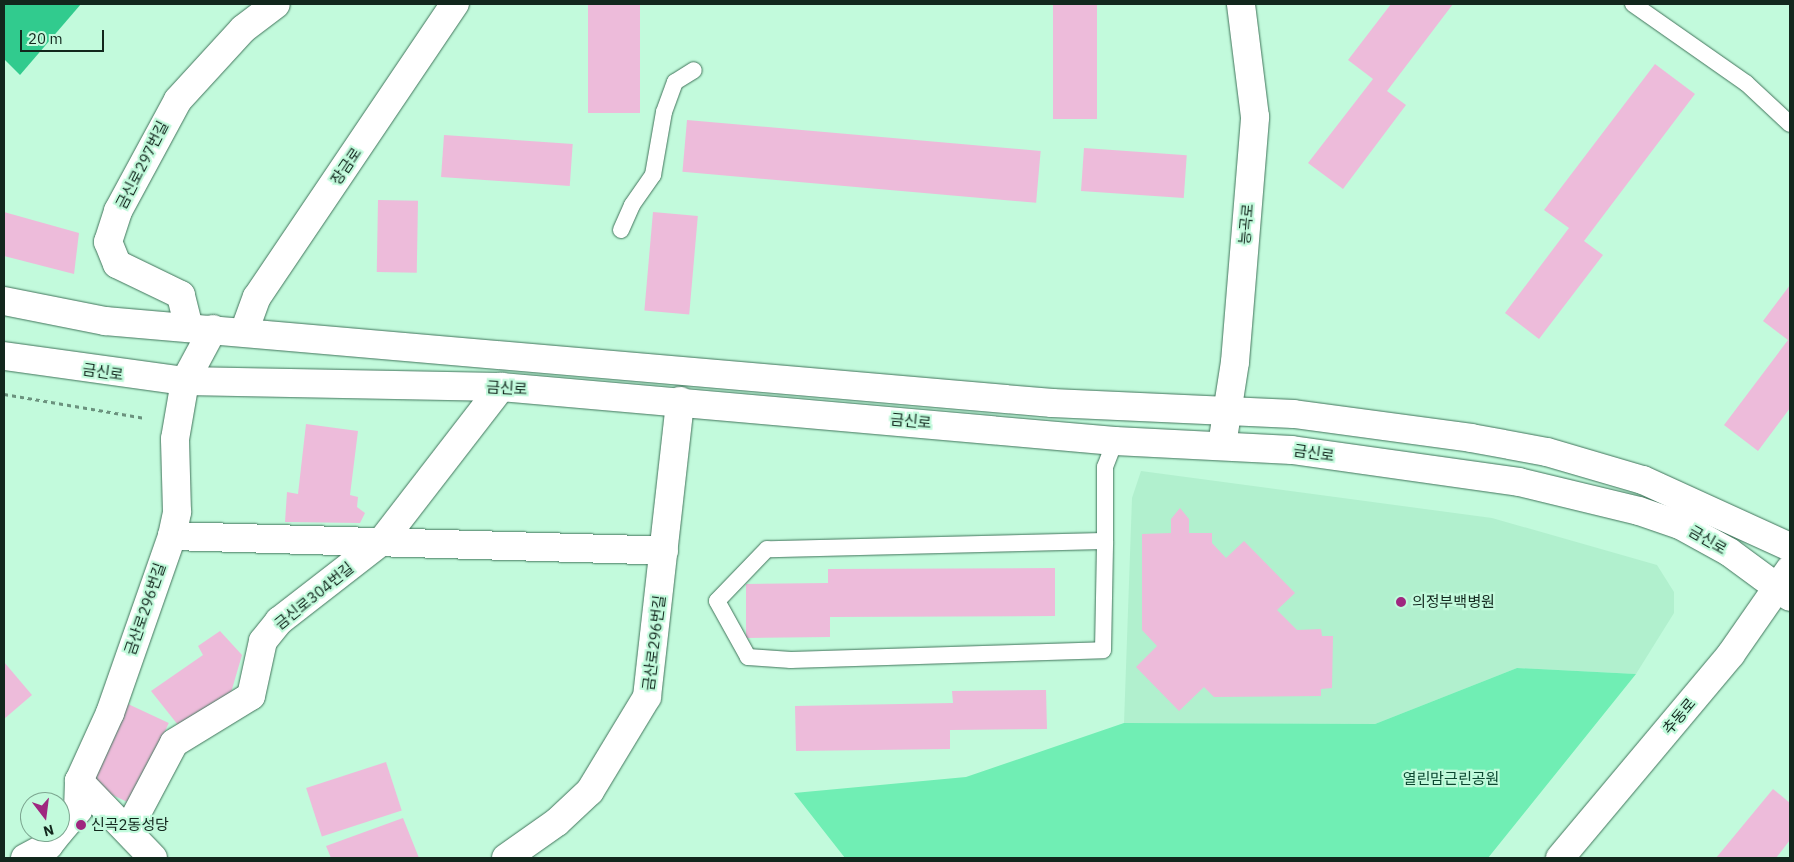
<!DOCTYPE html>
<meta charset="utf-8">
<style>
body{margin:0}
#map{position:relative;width:1794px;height:862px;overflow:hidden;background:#c2fadc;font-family:"IBM Plex Sans","Noto Sans KR",sans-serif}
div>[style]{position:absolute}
.built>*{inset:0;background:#b1f0ce}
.green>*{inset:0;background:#70eeb4}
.forest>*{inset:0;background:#31cb8e}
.building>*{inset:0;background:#edbbda;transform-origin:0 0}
.path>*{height:3px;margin-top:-1.5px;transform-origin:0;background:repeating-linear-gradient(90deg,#6b927e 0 4px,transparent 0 8px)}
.roads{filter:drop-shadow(0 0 1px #41745b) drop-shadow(0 0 1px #41745b)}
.lane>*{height:16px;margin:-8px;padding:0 8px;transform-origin:8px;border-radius:8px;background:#fff}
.street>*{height:28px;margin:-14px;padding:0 14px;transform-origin:14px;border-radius:14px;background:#fff}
.primary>*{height:28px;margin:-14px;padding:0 14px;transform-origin:14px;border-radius:14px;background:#fff}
.dots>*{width:14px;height:14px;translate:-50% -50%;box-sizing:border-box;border:2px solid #c2fadc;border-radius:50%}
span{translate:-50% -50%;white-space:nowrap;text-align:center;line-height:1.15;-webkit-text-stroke:4.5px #c2fadc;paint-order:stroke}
.street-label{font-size:15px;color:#12271d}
.poi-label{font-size:15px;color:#12271d}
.left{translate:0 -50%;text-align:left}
.park-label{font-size:15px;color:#09472f}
.frame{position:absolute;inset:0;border:5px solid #12271d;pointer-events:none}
.north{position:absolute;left:20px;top:792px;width:50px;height:50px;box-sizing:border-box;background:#c2fadc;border:1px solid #7ca690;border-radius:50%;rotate:165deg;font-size:14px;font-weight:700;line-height:20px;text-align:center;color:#12271d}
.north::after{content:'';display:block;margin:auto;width:18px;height:22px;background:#9f277f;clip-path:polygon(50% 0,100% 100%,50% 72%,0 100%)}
.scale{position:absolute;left:20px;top:30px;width:84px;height:22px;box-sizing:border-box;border:2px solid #12271d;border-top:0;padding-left:6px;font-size:15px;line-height:18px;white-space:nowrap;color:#12271d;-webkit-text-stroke:4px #c2fadc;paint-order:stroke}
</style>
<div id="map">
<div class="built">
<i style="clip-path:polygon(1141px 471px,1492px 518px,1657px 565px,1674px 592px,1674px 613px,1636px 674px,1517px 668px,1375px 724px,1124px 723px,1132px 498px)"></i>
</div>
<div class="green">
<i style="clip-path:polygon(1517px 668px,1636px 674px,1488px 858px,845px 858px,794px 793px,966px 777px,1124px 723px,1375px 724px)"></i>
</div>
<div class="forest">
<i style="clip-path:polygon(4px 4px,81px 4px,20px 75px,4px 59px)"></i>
</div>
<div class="building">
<i style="left:588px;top:4px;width:52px;height:109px"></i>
<i style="left:1053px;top:4px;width:44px;height:115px"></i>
<i style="clip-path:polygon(1391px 4px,1453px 4px,1387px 91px,1406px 105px,1343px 189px,1308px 163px,1373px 79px,1348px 60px)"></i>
<i style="clip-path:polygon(1655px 64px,1695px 94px,1584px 241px,1603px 255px,1539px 339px,1505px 313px,1569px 228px,1544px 210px)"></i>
<i style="left:687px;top:120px;width:355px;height:52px;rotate:5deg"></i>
<i style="left:444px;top:135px;width:129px;height:42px;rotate:4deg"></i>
<i style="left:1084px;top:148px;width:103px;height:43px;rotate:4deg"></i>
<i style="left:378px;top:200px;width:40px;height:72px;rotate:1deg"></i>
<i style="clip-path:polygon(4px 212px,79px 233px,74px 274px,4px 256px)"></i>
<i style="left:653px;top:212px;width:45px;height:99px;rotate:5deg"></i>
<i style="clip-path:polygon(1790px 285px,1790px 408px,1758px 451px,1724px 425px,1788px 340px,1763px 321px)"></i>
<i style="clip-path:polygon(306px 424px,358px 431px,350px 495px,358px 497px,357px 507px,365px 513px,360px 523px,285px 522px,287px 492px,298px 494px)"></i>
<i style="clip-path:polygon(1180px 508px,1189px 519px,1189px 533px,1212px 533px,1212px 543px,1226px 558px,1244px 541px,1295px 593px,1277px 610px,1297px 630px,1321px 629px,1322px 636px,1333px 636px,1332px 688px,1321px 689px,1321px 696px,1214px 697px,1204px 687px,1179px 711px,1136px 667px,1157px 646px,1142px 630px,1142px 534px,1171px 533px,1171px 519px)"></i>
<i style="clip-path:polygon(1055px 568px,1055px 616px,830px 617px,830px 637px,746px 638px,746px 584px,828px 583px,828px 569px)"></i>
<i style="clip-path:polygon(220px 631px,242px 655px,230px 696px,182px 730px,151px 691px,203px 655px,198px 646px)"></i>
<i style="clip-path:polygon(4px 662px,32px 695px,4px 719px)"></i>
<i style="clip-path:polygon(1046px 690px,1047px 729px,950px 730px,950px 749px,796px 751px,795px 706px,953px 703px,952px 691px)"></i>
<i style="left:128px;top:704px;width:45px;height:89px;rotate:25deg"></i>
<i style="left:386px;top:762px;width:51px;height:84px;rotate:72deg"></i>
<i style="clip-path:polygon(1773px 789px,1790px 803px,1790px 840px,1776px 858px,1716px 858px)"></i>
<i style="clip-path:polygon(403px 818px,419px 858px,331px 858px,326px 846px)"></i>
</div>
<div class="path">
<i style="left:4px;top:394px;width:143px;rotate:9.7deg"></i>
</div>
<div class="roads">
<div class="lane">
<i style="left:1633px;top:4px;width:138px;rotate:35deg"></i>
<i style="left:1746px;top:83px;width:60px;rotate:43deg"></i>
<i style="left:621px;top:230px;width:27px;rotate:-66deg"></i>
<i style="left:632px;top:205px;width:37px;rotate:-55deg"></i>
<i style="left:653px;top:175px;width:64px;rotate:-80.1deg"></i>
<i style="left:664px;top:112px;width:32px;rotate:-70deg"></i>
<i style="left:675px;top:82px;width:22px;rotate:-32deg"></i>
<i style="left:1105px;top:541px;width:338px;rotate:178.6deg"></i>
<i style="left:767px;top:549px;width:72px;rotate:133.9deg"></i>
<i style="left:717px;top:601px;width:64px;rotate:61deg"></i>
<i style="left:748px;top:657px;width:43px;rotate:4deg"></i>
<i style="left:791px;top:660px;width:312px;rotate:-1.8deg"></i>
<i style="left:1103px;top:650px;width:109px;rotate:-88.9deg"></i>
<i style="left:1105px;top:541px;width:74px;rotate:-90deg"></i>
<i style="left:1105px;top:467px;width:28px;rotate:-69deg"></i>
</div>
<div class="street">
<i style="left:189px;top:328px;width:34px;rotate:-104deg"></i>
<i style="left:181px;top:295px;width:71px;rotate:-154.2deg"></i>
<i style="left:117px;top:264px;width:24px;rotate:-112deg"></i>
<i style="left:108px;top:242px;width:33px;rotate:-72deg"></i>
<i style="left:118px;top:211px;width:126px;rotate:-61.6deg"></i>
<i style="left:178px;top:100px;width:96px;rotate:-47.5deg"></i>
<i style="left:243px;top:29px;width:41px;rotate:-37.1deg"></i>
<i style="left:244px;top:332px;width:37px;rotate:-70deg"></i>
<i style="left:257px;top:297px;width:354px;rotate:-56deg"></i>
<i style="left:1222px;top:445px;width:84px;rotate:-81.1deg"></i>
<i style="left:1235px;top:362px;width:246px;rotate:-85.3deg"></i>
<i style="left:1255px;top:117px;width:114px;rotate:-97.1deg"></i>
<i style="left:172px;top:536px;width:492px;rotate:1.7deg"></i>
<i style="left:128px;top:830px;width:98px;rotate:-62.1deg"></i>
<i style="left:174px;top:743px;width:90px;rotate:-31.4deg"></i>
<i style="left:251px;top:696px;width:56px;rotate:-77.7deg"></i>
<i style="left:263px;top:641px;width:26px;rotate:-51deg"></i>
<i style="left:279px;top:621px;width:130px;rotate:-37.8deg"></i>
<i style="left:382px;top:541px;width:195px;rotate:-52.3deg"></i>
<i style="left:60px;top:831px;width:28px;rotate:-49deg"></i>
<i style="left:78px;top:810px;width:29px;rotate:-88deg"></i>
<i style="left:25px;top:858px;width:27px;rotate:-28deg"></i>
<i style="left:49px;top:845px;width:16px;rotate:-52deg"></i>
<i style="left:153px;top:858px;width:107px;rotate:-133.9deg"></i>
<i style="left:79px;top:781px;width:75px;rotate:-65.5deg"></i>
<i style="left:110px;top:713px;width:188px;rotate:-70.7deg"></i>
<i style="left:172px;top:536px;width:25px;rotate:-78deg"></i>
<i style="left:177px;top:512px;width:73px;rotate:-91.6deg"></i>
<i style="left:175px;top:439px;width:59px;rotate:-80.2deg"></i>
<i style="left:185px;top:381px;width:59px;rotate:-61.7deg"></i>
<i style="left:506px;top:858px;width:62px;rotate:-35.2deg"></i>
<i style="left:557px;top:822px;width:45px;rotate:-43.2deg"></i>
<i style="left:590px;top:791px;width:110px;rotate:-58.8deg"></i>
<i style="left:647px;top:697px;width:298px;rotate:-83.6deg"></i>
<i style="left:1560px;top:858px;width:266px;rotate:-50deg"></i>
<i style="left:1731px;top:654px;width:103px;rotate:-55.2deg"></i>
</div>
<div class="primary">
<i style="left:4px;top:301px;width:103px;rotate:11.2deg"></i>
<i style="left:105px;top:321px;width:951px;rotate:4.95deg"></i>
<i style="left:1052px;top:403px;width:242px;rotate:2.6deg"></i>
<i style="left:1294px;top:414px;width:179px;rotate:7.7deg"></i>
<i style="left:1471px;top:438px;width:77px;rotate:10.4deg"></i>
<i style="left:1547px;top:452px;width:100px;rotate:16.3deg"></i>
<i style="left:1643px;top:480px;width:162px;rotate:24.5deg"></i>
<i style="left:4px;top:356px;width:183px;rotate:7.9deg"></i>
<i style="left:185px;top:381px;width:316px;rotate:1.1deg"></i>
<i style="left:501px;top:387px;width:616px;rotate:5.03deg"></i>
<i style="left:1115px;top:441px;width:177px;rotate:2.9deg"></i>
<i style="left:1292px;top:450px;width:229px;rotate:8deg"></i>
<i style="left:1519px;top:482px;width:123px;rotate:13.6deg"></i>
<i style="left:1639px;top:511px;width:43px;rotate:18.9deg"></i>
<i style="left:1680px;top:525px;width:56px;rotate:28.9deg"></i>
<i style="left:1729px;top:552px;width:76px;rotate:36.4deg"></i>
</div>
</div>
<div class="dots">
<i style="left:1401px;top:602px;background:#9f277f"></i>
<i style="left:81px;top:825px;background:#9f277f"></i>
</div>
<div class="street-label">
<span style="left:142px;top:165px;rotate:-63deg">금신로297번길</span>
<span style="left:346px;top:166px;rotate:-56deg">장금로</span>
<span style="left:1246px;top:224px;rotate:-85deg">능곡로</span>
<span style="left:103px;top:372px;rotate:8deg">금신로</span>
<span style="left:507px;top:388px;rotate:3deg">금신로</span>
<span style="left:911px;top:421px;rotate:5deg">금신로</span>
<span style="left:1314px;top:453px;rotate:8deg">금신로</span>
<span style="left:1708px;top:540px;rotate:30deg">금신로</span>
<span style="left:314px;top:596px;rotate:-39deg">금신로304번길</span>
<span style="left:145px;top:609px;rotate:-71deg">금산로296번길</span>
<span style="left:654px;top:643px;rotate:-83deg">금산로296번길</span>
<span style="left:1679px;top:716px;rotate:-50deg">추동로</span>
</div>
<div class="poi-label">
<span class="left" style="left:1412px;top:602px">의정부백병원</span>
<span class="left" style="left:91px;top:825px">신곡2동성당</span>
</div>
<div class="park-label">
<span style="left:1451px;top:779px">열린맘근린공원</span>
</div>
<div class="frame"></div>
<div class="north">N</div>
<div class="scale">20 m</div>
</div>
